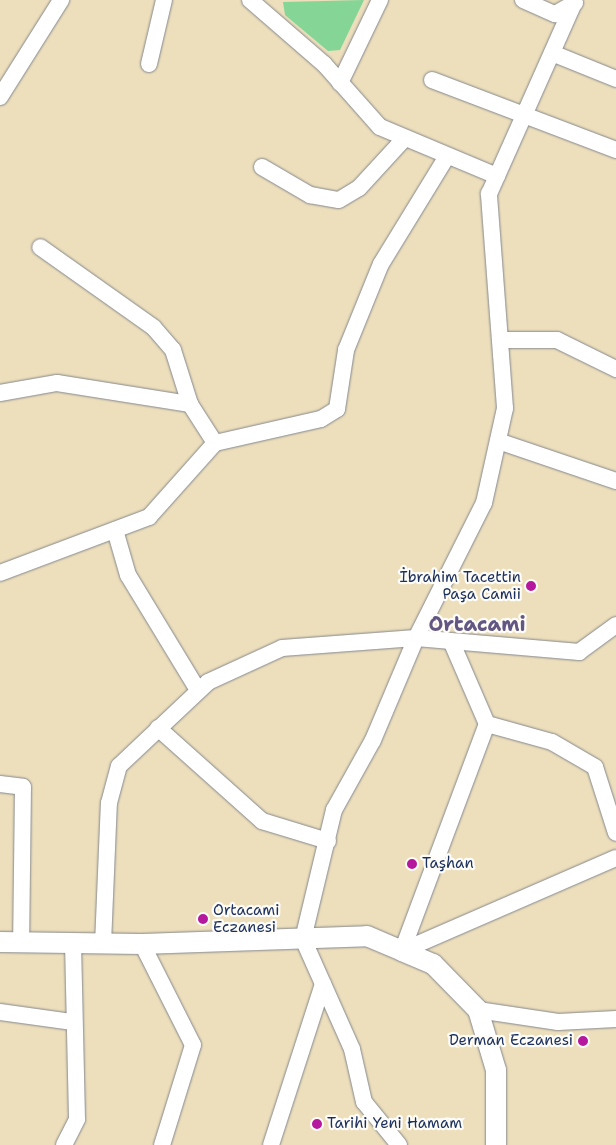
<!DOCTYPE html>
<meta charset="utf-8">
<style>
body{margin:0}
#map{position:relative;width:616px;height:1145px;overflow:hidden;background:#eddfbc;font-family:"Shantell Sans",sans-serif}
div>[style]{position:absolute}
.green>*{inset:0;background:#84d596}
.roads{filter:drop-shadow(0 0 1px #84878d) drop-shadow(0 0 1px #84878d)}
.minor>*{height:16px;margin:-8px;padding:0 8px;transform-origin:8px;border-radius:8px;background:#fff}
.tertiary>*{height:20px;margin:-10px;padding:0 10px;transform-origin:10px;border-radius:10px;background:#fff}
.dots>*{width:14px;height:14px;translate:-50% -50%;box-sizing:border-box;border:2px solid #fdfcf7;border-radius:50%}
span{translate:-50% -50%;white-space:nowrap;text-align:center;line-height:1.15;-webkit-text-stroke:4.5px #fdfcf7;paint-order:stroke}
.poi-label{font-size:15px;color:#1b2f5e}
.right{translate:-100% -50%;text-align:right}
.left{translate:0 -50%;text-align:left}
.district-label{font-size:20px;color:#625683;font-weight:700}
</style>
<div id="map">
<div class="green">
<i style="clip-path:polygon(364px 0,340px 50px,328px 51px,285px 15px,283px 2px)"></i>
</div>
<div class="roads">
<div class="minor">
<i style="left:250px;top:0;width:98px;rotate:40.9deg"></i>
<i style="left:324px;top:64px;width:84px;rotate:48.4deg"></i>
<i style="left:380px;top:127px;width:127px;rotate:22.7deg"></i>
<i style="left:523px;top:0;width:35px;rotate:24deg"></i>
<i style="left:555px;top:14px;width:23px;rotate:-29deg"></i>
<i style="left:552px;top:53px;width:69px;rotate:22.1deg"></i>
<i style="left:149px;top:64px;width:66px;rotate:-76.8deg"></i>
<i style="left:432px;top:80px;width:197px;rotate:20.8deg"></i>
<i style="left:340px;top:83px;width:92px;rotate:-64.3deg"></i>
<i style="left:0;top:97px;width:115px;rotate:-57.8deg"></i>
<i style="left:262px;top:167px;width:56px;rotate:30.3deg"></i>
<i style="left:310px;top:195px;width:29px;rotate:10deg"></i>
<i style="left:339px;top:200px;width:23px;rotate:-31deg"></i>
<i style="left:359px;top:188px;width:68px;rotate:-47.4deg"></i>
<i style="left:501px;top:340px;width:56px"></i>
<i style="left:557px;top:340px;width:66px;rotate:26.2deg"></i>
<i style="left:0;top:393px;width:58px;rotate:-10deg"></i>
<i style="left:57px;top:383px;width:135px;rotate:9deg"></i>
<i style="left:498px;top:441px;width:125px;rotate:18.7deg"></i>
<i style="left:215px;top:443px;width:109px;rotate:-12.8deg"></i>
<i style="left:321px;top:419px;width:19px;rotate:-32deg"></i>
<i style="left:337px;top:409px;width:60px;rotate:-81.3deg"></i>
<i style="left:346px;top:350px;width:93px;rotate:-67.9deg"></i>
<i style="left:381px;top:264px;width:124px;rotate:-58.5deg"></i>
<i style="left:115px;top:530px;width:47px;rotate:73.9deg"></i>
<i style="left:128px;top:575px;width:135px;rotate:58.7deg"></i>
<i style="left:0;top:573px;width:159px;rotate:-20.6deg"></i>
<i style="left:149px;top:517px;width:99px;rotate:-48.3deg"></i>
<i style="left:215px;top:443px;width:46px;rotate:-122.7deg"></i>
<i style="left:190px;top:404px;width:57px;rotate:-107.5deg"></i>
<i style="left:173px;top:350px;width:30px;rotate:-131deg"></i>
<i style="left:153px;top:327px;width:138px;rotate:-144.7deg"></i>
<i style="left:487px;top:724px;width:67px;rotate:15.5deg"></i>
<i style="left:552px;top:742px;width:50px;rotate:30.2deg"></i>
<i style="left:595px;top:767px;width:69px;rotate:72.3deg"></i>
<i style="left:158px;top:728px;width:140px;rotate:41.8deg"></i>
<i style="left:262px;top:821px;width:69px;rotate:16.9deg"></i>
<i style="left:0;top:784px;width:23px;rotate:7deg"></i>
<i style="left:23px;top:787px;width:155px;rotate:90.7deg"></i>
<i style="left:103px;top:944px;width:141px;rotate:-87.6deg"></i>
<i style="left:109px;top:803px;width:38px;rotate:-75deg"></i>
<i style="left:119px;top:766px;width:122px;rotate:-43.3deg"></i>
<i style="left:208px;top:682px;width:81px;rotate:-24.7deg"></i>
<i style="left:282px;top:648px;width:134px;rotate:-4.3deg"></i>
<i style="left:416px;top:638px;width:164px;rotate:4.9deg"></i>
<i style="left:579px;top:652px;width:46px;rotate:-36.1deg"></i>
<i style="left:142px;top:944px;width:113px;rotate:63.2deg"></i>
<i style="left:193px;top:1045px;width:105px;rotate:107.2deg"></i>
<i style="left:402px;top:951px;width:242px;rotate:-69.5deg"></i>
<i style="left:487px;top:724px;width:88px;rotate:-113.4deg"></i>
<i style="left:402px;top:951px;width:233px;rotate:-23.5deg"></i>
<i style="left:478px;top:1010px;width:81px;rotate:8.5deg"></i>
<i style="left:558px;top:1022px;width:58px;rotate:-3deg"></i>
<i style="left:0;top:1012px;width:73px;rotate:7.9deg"></i>
<i style="left:64px;top:1145px;width:29px;rotate:-63deg"></i>
<i style="left:77px;top:1119px;width:176px;rotate:-91.3deg"></i>
<i style="left:271px;top:1145px;width:169px;rotate:-72.1deg"></i>
<i style="left:399px;top:1145px;width:55px;rotate:-129.1deg"></i>
<i style="left:364px;top:1102px;width:54px;rotate:-102.8deg"></i>
<i style="left:352px;top:1049px;width:120px;rotate:-114deg"></i>
<i style="left:303px;top:939px;width:133px;rotate:-76.5deg"></i>
<i style="left:334px;top:810px;width:80px;rotate:-60.9deg"></i>
<i style="left:373px;top:740px;width:111px;rotate:-67.1deg"></i>
<i style="left:416px;top:638px;width:151px;rotate:-63.3deg"></i>
<i style="left:484px;top:503px;width:97px;rotate:-77.5deg"></i>
<i style="left:505px;top:408px;width:215px;rotate:-94.3deg"></i>
<i style="left:489px;top:194px;width:207px;rotate:-66deg"></i>
</div>
<div class="tertiary">
<i style="left:0;top:942px;width:142px;rotate:0.8deg"></i>
<i style="left:142px;top:944px;width:225px;rotate:-2deg"></i>
<i style="left:367px;top:936px;width:38px;rotate:23deg"></i>
<i style="left:402px;top:951px;width:34px;rotate:23deg"></i>
<i style="left:433px;top:964px;width:64px;rotate:45.6deg"></i>
<i style="left:478px;top:1010px;width:63px;rotate:73.3deg"></i>
<i style="left:496px;top:1070px;width:75px;rotate:90deg"></i>
</div>
</div>
<div class="dots">
<i style="left:531px;top:586px;background:#b5179e"></i>
<i style="left:412px;top:864px;background:#b5179e"></i>
<i style="left:203px;top:919px;background:#b5179e"></i>
<i style="left:583px;top:1041px;background:#b5179e"></i>
<i style="left:317px;top:1124px;background:#b5179e"></i>
</div>
<div class="poi-label">
<span class="right" style="left:521px;top:586px">İbrahim Tacettin<br>Paşa Camii</span>
<span class="left" style="left:422px;top:864px">Taşhan</span>
<span class="left" style="left:213px;top:919px">Ortacami<br>Eczanesi</span>
<span class="right" style="left:573px;top:1041px">Derman Eczanesi</span>
<span class="left" style="left:327px;top:1124px">Tarihi Yeni Hamam</span>
</div>
<div class="district-label">
<span style="left:477px;top:624px">Ortacami</span>
</div>
</div>
